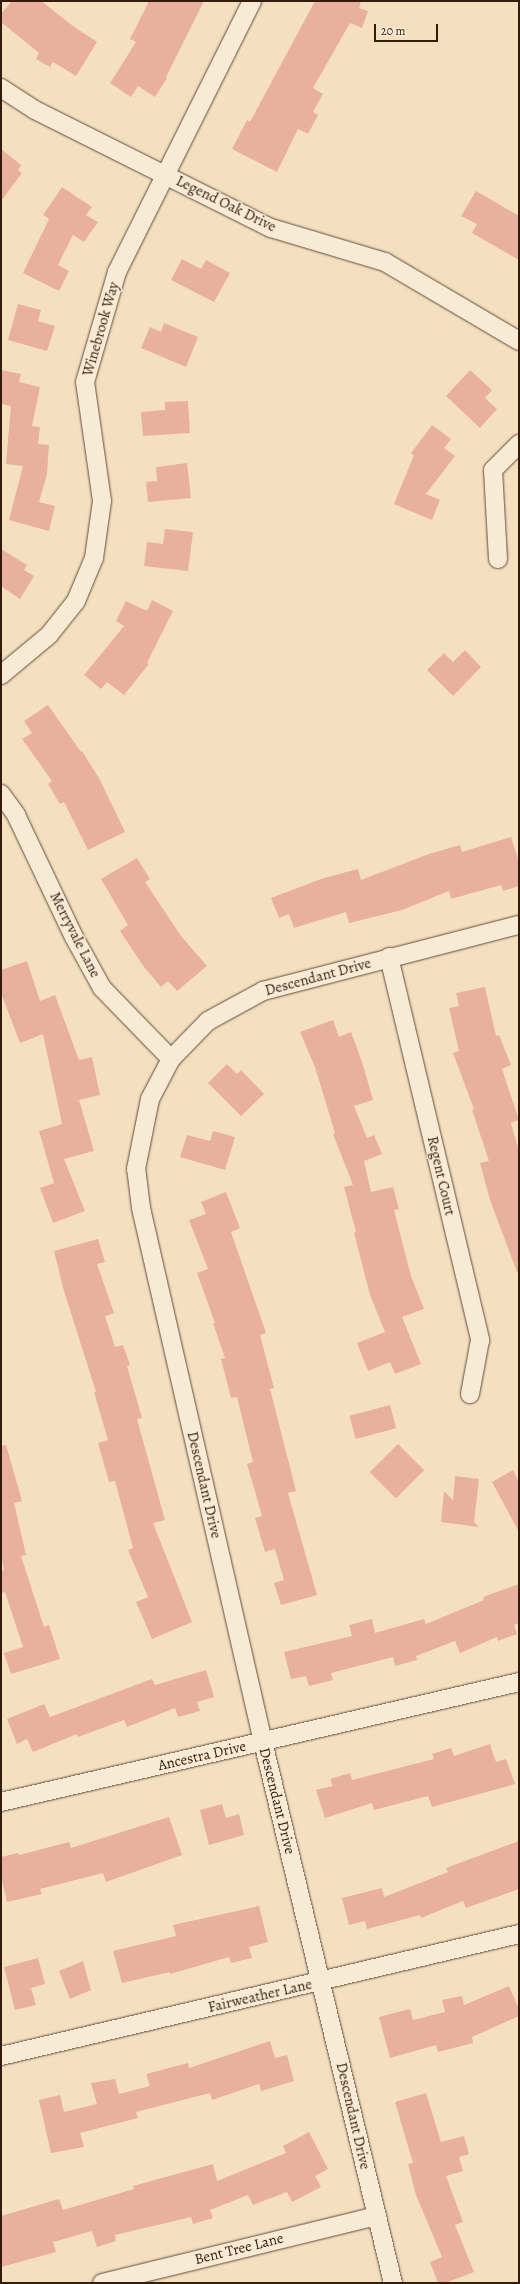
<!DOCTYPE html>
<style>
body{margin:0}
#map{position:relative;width:520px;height:2284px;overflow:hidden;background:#f4e0bf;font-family:Alegreya,serif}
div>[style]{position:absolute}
.building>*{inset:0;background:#eab09e;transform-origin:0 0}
.roads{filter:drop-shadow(0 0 1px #644c3a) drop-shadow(0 0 1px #644c3a)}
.street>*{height:18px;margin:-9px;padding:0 9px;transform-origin:9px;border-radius:9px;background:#f8ebd5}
span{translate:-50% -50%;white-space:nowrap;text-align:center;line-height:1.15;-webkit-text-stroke:3px #f8ebd5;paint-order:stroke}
.street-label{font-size:15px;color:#341b0e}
.frame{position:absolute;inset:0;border:2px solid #341b0e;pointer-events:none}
.scale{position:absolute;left:374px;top:24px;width:64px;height:18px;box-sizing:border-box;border:2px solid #341b0e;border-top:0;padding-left:5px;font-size:12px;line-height:14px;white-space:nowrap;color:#341b0e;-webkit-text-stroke:3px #f8ebd5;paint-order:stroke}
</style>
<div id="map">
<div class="building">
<i style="clip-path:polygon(12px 1px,41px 1px,73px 26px,97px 42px,76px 76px,53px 62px,50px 67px,36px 59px,39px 53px,1px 22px,1px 14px)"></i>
<i style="clip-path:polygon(149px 1px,204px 1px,166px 77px,167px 78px,155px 97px,138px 86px,131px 97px,110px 83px,136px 42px,130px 39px)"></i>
<i style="clip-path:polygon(315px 1px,361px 1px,359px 8px,368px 11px,362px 28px,350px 23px,313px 88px,323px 94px,313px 112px,318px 115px,308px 134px,298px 129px,277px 172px,232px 149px,247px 120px,250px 122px)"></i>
<i style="clip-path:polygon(1px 149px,21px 165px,18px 170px,22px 173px,1px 201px)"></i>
<i style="clip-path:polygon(62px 187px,92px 207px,86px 215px,98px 222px,84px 242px,73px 235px,58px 265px,69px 271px,59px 291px,23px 273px,49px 219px,43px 215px)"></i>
<i style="clip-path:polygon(476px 191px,519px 216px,519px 260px,472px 233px,477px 224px,461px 216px)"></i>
<i style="clip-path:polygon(182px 259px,201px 269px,206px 260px,230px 273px,214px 302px,171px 280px)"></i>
<i style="clip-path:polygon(18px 304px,41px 310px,38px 321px,55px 326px,47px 351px,8px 340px)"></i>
<i style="clip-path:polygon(164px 323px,198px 337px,186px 367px,141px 348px,150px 327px,161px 332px)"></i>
<i style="clip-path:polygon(1px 370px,21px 374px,19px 382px,40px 387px,32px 426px,40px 427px,38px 444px,49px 445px,47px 474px,39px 502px,55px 506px,49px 531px,9px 520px,23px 466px,6px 464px,11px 406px,1px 404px)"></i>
<i style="clip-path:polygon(470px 370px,492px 390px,485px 398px,497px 409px,480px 428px,446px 396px)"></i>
<i style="clip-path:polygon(188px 401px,190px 433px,143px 436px,141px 412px,165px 410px,165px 402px)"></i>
<i style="clip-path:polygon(432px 425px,451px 439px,444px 448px,455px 456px,426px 494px,440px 500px,432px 520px,394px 504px,414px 455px,411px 453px)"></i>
<i style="clip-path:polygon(187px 463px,191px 498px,148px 502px,146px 482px,157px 481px,156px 467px)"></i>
<i style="clip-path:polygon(165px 529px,193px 532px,188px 571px,144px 566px,147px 542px,163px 544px)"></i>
<i style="clip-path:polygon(1px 549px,27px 565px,24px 570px,34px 576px,20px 599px,1px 586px)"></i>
<i style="clip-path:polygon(152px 600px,173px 611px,147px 663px,149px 664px,124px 695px,107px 682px,101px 689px,84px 675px,124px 626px,116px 621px,126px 601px,147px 611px)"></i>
<i style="clip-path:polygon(465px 650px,481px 667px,453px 696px,427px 670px,444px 653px,453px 662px)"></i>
<i style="clip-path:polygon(48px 705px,81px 752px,82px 751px,100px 780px,125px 832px,88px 850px,64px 802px,60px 804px,48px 784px,52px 781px,22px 739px,32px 733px,24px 721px)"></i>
<i style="clip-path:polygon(511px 837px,519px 862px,519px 886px,503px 891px,501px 885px,451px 899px,449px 891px,402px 910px,349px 923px,346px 912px,294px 928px,289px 914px,279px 918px,271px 898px,324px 878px,358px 869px,361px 880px,429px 854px,460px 845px,462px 852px)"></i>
<i style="clip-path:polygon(137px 858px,150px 879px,145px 882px,181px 936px,207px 966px,177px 991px,168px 981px,161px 987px,144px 967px,120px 931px,128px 925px,101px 879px)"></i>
<i style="clip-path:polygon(27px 961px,40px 1001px,55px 995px,79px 1060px,92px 1057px,100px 1095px,79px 1100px,94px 1151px,64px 1159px,85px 1211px,53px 1223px,40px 1188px,54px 1183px,39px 1131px,62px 1124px,43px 1034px,20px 1043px,1px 993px,1px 970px)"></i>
<i style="clip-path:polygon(485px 987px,496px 1036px,499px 1035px,511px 1065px,502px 1069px,519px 1120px,511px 1123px,519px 1152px,519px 1272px,517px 1272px,490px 1200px,480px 1163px,489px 1161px,472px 1110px,474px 1109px,453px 1053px,459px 1051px,449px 1008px,459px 1006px,456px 993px)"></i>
<i style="clip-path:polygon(333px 1020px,339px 1037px,351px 1032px,363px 1065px,373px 1100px,354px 1106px,367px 1138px,374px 1135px,382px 1154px,364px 1161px,371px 1192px,393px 1187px,399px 1209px,394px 1210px,411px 1276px,424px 1309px,402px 1317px,421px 1364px,395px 1374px,390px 1362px,368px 1371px,357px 1343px,385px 1332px,370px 1295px,354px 1233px,356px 1232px,344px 1187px,353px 1185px,333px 1134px,335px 1133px,315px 1067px,300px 1032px)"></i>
<i style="clip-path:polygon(227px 1064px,237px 1074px,241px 1070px,264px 1094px,241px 1116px,208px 1083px)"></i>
<i style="clip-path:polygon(213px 1131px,235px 1137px,225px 1170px,180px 1157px,187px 1135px,210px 1141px)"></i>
<i style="clip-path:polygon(226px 1192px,240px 1228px,231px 1232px,266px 1333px,260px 1335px,274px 1388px,270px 1389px,296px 1491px,288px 1493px,317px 1595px,281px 1605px,274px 1583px,284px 1580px,275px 1549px,265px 1552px,255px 1518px,262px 1516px,247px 1464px,253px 1462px,237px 1397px,231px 1398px,221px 1359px,225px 1358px,213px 1323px,215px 1323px,197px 1273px,208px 1269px,189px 1220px,206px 1214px,201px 1202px)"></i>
<i style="clip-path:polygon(98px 1239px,105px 1262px,97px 1264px,114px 1313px,105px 1316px,115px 1347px,123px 1345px,130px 1365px,127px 1366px,142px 1418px,137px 1419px,165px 1520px,153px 1523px,192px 1622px,152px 1639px,136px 1602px,148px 1597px,128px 1550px,133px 1548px,115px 1481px,109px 1482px,98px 1443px,108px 1440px,94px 1392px,96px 1392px,64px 1291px,54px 1251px)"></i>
<i style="left:390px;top:1405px;width:24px;height:42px;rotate:75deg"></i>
<i style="left:398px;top:1444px;width:37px;height:40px;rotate:45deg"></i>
<i style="clip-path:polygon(6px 1445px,22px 1501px,14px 1503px,26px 1555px,21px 1556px,44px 1627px,49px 1625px,60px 1659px,11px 1674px,4px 1653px,23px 1647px,5px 1592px,1px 1593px,1px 1571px,4px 1570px,1px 1555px,1px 1446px)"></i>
<i style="clip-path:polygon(513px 1470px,519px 1482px,519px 1532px,492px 1482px)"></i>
<i style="clip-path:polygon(455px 1476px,479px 1479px,474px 1522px,479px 1527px,441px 1522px,444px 1491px,453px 1500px)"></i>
<i style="clip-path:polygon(519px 1584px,519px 1623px,514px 1625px,517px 1634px,498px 1641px,497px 1637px,460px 1653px,455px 1641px,416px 1656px,417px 1660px,395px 1666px,393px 1657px,331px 1673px,333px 1680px,309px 1686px,306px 1676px,291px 1679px,284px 1652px,352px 1636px,349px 1625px,372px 1619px,375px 1633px,424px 1619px,426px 1624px,484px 1600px,483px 1597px)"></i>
<i style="clip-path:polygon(206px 1670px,214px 1697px,197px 1702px,200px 1711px,178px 1717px,175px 1708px,127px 1727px,124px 1720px,78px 1737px,77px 1734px,33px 1752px,27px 1739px,17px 1744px,7px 1719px,44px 1704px,50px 1717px,152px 1679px,155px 1685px)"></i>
<i style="clip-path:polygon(490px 1744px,496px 1762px,506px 1759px,515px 1784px,432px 1807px,428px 1796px,374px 1810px,372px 1803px,325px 1818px,316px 1790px,333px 1786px,330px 1779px,350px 1773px,352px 1780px,434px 1759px,432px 1754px,451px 1748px,454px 1756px)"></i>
<i style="clip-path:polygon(222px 1804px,226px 1818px,239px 1814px,244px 1835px,209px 1845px,200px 1810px)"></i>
<i style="clip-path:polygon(169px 1817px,182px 1855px,106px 1882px,103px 1873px,40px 1889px,42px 1894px,7px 1902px,1px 1876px,1px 1857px,18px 1853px,19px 1855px,69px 1842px,71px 1848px)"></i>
<i style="clip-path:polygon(519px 1841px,519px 1889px,466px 1908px,463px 1901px,421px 1918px,420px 1915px,367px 1929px,365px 1921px,349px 1925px,342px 1898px,382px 1888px,384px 1897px,448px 1872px,446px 1868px)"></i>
<i style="clip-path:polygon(259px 1906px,268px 1942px,249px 1947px,252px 1958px,231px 1963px,229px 1957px,170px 1974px,170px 1972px,122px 1983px,113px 1951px,176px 1936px,173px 1925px)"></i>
<i style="clip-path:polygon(38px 1958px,45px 1984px,31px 1988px,36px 2005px,15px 2010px,4px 1967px)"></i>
<i style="clip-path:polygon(83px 1961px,91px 1990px,70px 1999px,59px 1971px)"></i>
<i style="clip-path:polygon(509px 1986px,519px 2009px,519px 2016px,472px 2037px,473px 2043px,438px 2052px,436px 2045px,390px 2058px,379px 2017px,410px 2009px,413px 2020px,445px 2012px,442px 2000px,462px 1996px,464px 2005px)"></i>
<i style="clip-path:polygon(270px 2041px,275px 2058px,287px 2055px,294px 2081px,261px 2091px,259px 2084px,212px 2100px,210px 2093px,136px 2112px,138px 2118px,80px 2133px,84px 2147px,51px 2153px,39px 2100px,60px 2095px,64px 2112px,97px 2104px,91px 2083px,115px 2079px,119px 2094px,150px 2086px,146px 2074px,188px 2063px,189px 2068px)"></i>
<i style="clip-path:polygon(426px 2093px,441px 2142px,464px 2136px,469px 2154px,459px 2157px,463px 2171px,446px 2176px,463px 2222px,455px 2225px,474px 2272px,445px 2283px,438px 2283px,430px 2262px,442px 2257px,416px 2195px,408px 2164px,413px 2163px,395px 2102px)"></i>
<i style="clip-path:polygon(309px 2132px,328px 2169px,315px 2176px,321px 2187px,292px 2202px,287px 2192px,253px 2205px,248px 2195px,210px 2210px,213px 2218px,193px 2224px,191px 2217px,115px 2235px,116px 2241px,97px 2247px,92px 2231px,53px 2242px,56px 2252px,1px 2267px,1px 2216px,59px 2199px,63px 2210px,134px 2189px,133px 2186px,213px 2164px,217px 2181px,286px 2153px,283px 2146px)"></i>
</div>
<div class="roads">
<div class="street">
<i style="left:1px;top:88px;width:40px;rotate:32.9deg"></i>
<i style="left:35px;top:110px;width:264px;rotate:26.6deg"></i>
<i style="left:271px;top:228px;width:119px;rotate:16.6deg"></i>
<i style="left:385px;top:262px;width:156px;rotate:30.5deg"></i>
<i style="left:498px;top:559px;width:89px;rotate:-93.2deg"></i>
<i style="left:493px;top:470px;width:37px;rotate:-45deg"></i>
<i style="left:1px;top:675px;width:62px;rotate:-39.8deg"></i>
<i style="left:49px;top:635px;width:43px;rotate:-51.5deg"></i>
<i style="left:76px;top:601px;width:47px;rotate:-67.3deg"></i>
<i style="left:94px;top:558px;width:58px;rotate:-82deg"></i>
<i style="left:102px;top:501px;width:120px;rotate:-98.1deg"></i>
<i style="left:85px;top:382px;width:115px;rotate:-73.8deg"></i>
<i style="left:117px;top:272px;width:303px;rotate:-63.5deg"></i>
<i style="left:1px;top:794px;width:26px;rotate:54deg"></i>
<i style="left:16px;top:815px;width:135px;rotate:64.6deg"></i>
<i style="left:74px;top:937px;width:58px;rotate:61.2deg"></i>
<i style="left:102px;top:988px;width:99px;rotate:45.8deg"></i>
<i style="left:389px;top:957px;width:394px;rotate:76.6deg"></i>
<i style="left:480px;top:1340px;width:55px;rotate:100.5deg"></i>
<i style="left:1px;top:1802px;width:532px;rotate:-13.04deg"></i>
<i style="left:1px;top:2056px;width:532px;rotate:-13.25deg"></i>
<i style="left:102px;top:2283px;width:283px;rotate:-13.7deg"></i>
<i style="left:393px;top:2283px;width:556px;rotate:-103.51deg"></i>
<i style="left:263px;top:1742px;width:548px;rotate:-102.87deg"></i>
<i style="left:141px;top:1208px;width:39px;rotate:-97deg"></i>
<i style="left:136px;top:1169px;width:71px;rotate:-78.7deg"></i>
<i style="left:150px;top:1099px;width:45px;rotate:-62.3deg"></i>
<i style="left:171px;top:1059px;width:53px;rotate:-45.8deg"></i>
<i style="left:208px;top:1021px;width:63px;rotate:-28.6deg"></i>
<i style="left:263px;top:991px;width:264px;rotate:-14.5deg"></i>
</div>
</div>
<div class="street-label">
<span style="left:226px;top:204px;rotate:26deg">Legend Oak Drive</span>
<span style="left:101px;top:329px;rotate:-74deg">Winebrook Way</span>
<span style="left:75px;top:935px;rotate:63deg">Merryvale Lane</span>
<span style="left:318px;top:977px;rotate:-15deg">Descendant Drive</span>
<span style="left:441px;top:1176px;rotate:77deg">Regent Court</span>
<span style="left:204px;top:1485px;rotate:77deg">Descendant Drive</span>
<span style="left:202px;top:1756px;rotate:-13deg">Ancestra Drive</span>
<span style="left:277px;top:1801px;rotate:76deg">Descendant Drive</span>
<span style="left:260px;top:1996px;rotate:-13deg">Fairweather Lane</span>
<span style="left:353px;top:2116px;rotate:77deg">Descendant Drive</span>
<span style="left:239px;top:2249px;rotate:-14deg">Bent Tree Lane</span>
</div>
<div class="frame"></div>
<div class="scale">20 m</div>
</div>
